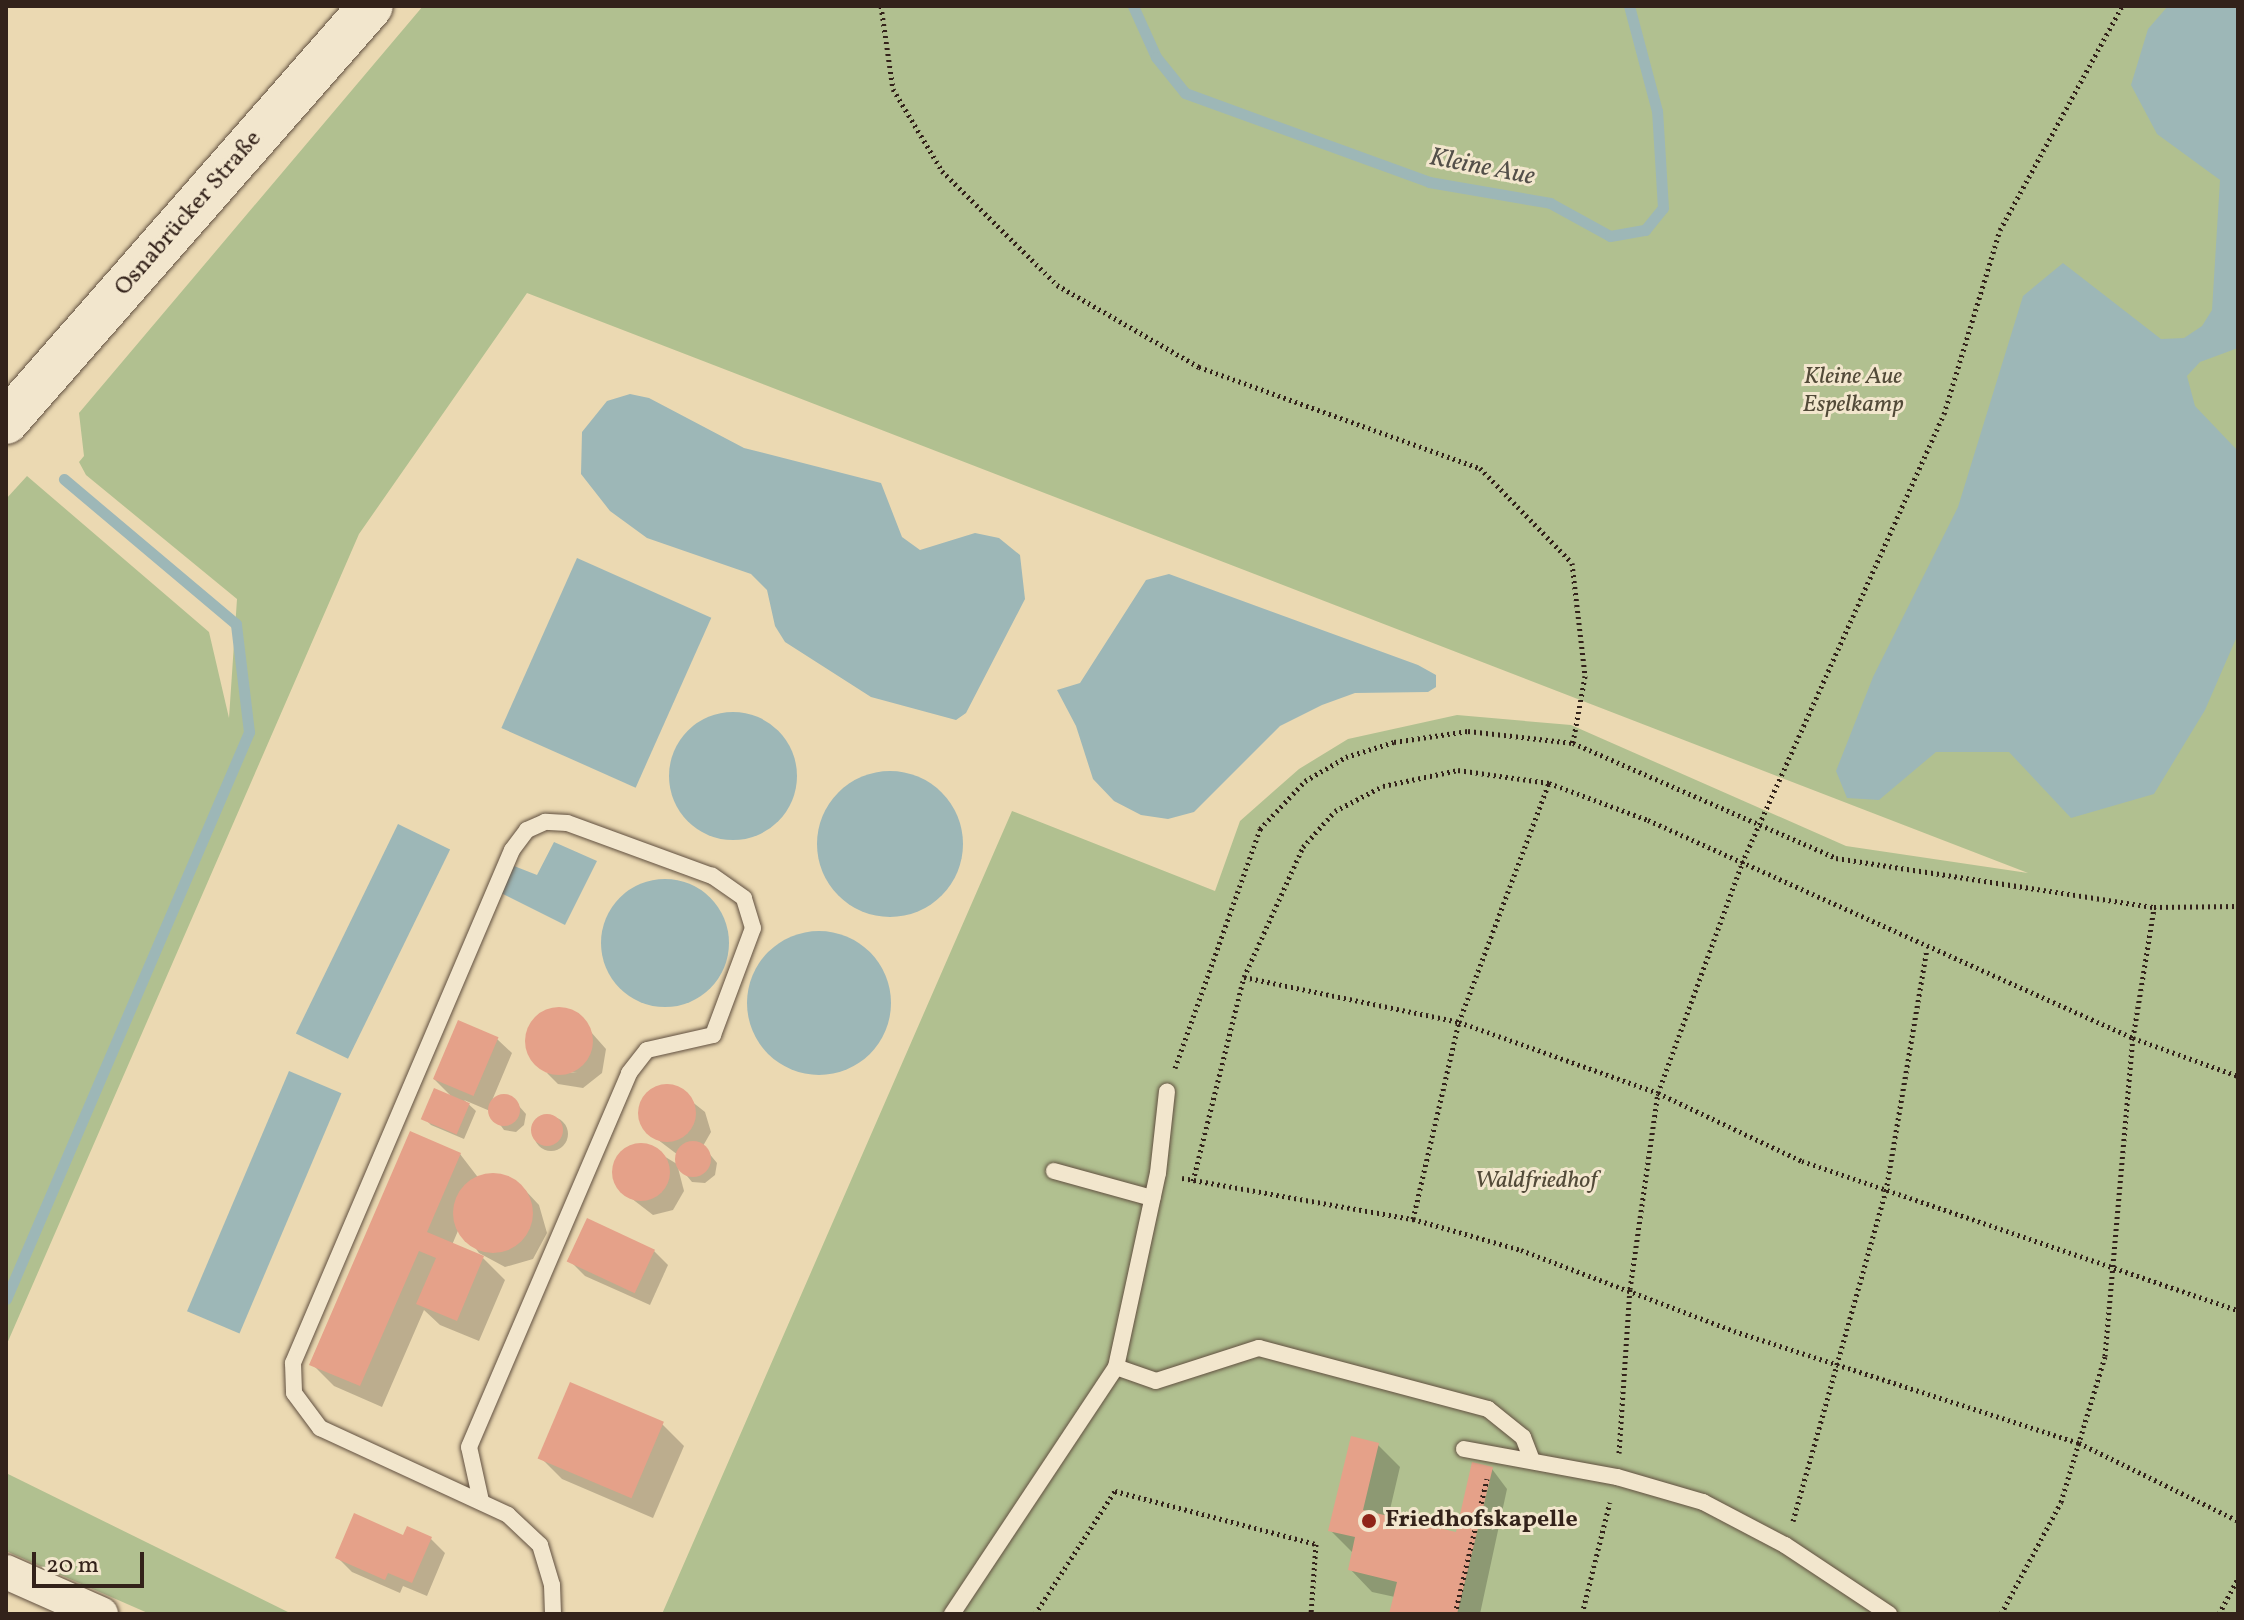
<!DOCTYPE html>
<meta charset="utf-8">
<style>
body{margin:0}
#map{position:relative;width:2244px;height:1620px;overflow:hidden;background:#ebd9b2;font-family:Vollkorn,serif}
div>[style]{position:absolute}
.green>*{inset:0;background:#b1c090}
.water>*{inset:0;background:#9db7b7;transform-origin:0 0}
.round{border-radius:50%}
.shadow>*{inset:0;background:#0003}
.stream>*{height:11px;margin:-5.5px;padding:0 5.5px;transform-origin:5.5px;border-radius:5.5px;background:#9db7b7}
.building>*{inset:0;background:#e5a189;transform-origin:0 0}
.path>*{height:5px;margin-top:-2.5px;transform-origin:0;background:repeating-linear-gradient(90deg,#33221a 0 2px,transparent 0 6px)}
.roads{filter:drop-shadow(0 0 2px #615040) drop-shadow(0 0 2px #615040)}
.service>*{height:16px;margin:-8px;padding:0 8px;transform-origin:8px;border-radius:8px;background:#f2e6cd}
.minor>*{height:34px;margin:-17px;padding:0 17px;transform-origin:17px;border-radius:17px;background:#f2e6cd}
.secondary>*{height:44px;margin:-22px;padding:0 22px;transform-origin:22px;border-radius:22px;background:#f2e6cd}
.dots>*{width:22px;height:22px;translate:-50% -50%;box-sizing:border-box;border:4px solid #f2e6cd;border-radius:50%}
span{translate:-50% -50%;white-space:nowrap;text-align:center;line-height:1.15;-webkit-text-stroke:6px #f2e6cd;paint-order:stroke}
.street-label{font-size:24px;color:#33221a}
.park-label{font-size:24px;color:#524a38;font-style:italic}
.poi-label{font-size:24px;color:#33221a;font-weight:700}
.left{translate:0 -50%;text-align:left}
.water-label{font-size:26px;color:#534f49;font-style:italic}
.frame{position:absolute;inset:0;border:8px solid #33221a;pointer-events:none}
.scale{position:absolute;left:32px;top:1552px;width:112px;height:36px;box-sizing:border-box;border:4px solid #33221a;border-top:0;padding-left:10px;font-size:24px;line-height:28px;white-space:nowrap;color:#33221a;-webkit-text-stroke:6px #f2e6cd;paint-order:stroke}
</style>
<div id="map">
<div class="green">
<i style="clip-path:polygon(423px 6px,2238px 6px,2238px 1614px,662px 1614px,1012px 811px,1215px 891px,1240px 821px,1299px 769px,1348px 739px,1457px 715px,1571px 725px,1846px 846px,2028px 873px,527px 293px,359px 534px,6px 1346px,6px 499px,27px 476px,209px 632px,229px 718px,237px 599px,86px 475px,79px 462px,84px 456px,79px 413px)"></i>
<i style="clip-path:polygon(6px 1473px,292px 1614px,150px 1614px,6px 1551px)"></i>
</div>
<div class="water">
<i style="clip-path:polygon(2168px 6px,2238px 6px,2238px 348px,2200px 362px,2187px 376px,2195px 406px,2238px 451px,2238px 634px,2205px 710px,2154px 794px,2071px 818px,2009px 752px,1936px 752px,1879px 800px,1847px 798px,1836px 771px,1873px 677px,1958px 507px,2023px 296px,2063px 263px,2161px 339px,2184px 338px,2202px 326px,2212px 310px,2220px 180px,2157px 134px,2131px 85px,2148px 29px)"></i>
<i style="clip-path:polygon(630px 394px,649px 398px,744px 448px,881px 483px,902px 537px,920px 550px,975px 533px,999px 538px,1020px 555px,1025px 599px,966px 713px,956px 720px,871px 697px,785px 642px,775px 626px,767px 590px,751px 574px,647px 538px,610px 511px,581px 474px,582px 432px,607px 401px)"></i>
<i style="left:577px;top:558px;width:147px;height:186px;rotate:24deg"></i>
<i style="clip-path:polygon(1169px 574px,1418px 665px,1436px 675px,1436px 687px,1428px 692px,1355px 693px,1322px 705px,1280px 726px,1194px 812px,1168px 819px,1141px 815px,1114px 801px,1093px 779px,1076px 726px,1057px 690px,1080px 683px,1146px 580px)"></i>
<i class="round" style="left:669px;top:712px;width:128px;height:128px"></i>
<i class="round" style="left:817px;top:771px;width:146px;height:146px"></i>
<i style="left:398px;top:824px;width:58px;height:233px;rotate:26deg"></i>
<i style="clip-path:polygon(554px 842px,597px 861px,565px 925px,501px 893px,514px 866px,537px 875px)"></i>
<i class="round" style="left:601px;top:879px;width:128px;height:128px"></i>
<i class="round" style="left:747px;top:931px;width:144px;height:144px"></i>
<i style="left:289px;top:1071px;width:57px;height:261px;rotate:23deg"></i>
</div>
<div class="shadow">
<i style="clip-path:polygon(551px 1010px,575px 1014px,606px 1049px,602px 1073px,583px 1088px,558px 1084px,547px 1073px,577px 1073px,544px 1070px,528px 1049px,532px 1025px)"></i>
<i style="clip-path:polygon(497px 1039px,512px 1053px,491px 1103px,500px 1096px,511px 1097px,526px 1114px,524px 1125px,516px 1132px,504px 1130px,490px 1111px,464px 1100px,476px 1111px,464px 1139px,431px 1125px,424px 1118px,453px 1098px,434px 1079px)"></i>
<i style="clip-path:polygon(671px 1085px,705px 1112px,711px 1132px,703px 1146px,717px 1163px,715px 1175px,705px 1183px,692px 1182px,677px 1164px,678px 1155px,645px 1130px,640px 1109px,650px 1091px)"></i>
<i class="round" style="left:534px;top:1117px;width:34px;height:34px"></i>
<i style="clip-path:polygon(644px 1144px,677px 1164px,684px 1191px,673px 1210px,653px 1215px,618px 1188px,614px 1169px,624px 1150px)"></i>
<i style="clip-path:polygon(460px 1154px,480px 1180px,498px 1175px,524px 1189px,539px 1205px,547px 1233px,533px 1259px,505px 1267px,479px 1253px,460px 1226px,452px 1245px,483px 1258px,505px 1280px,479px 1341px,440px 1325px,424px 1310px,382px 1407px,334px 1386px,312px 1364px)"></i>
<i style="clip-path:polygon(654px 1251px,668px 1265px,650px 1305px,585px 1276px,570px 1261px)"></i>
<i style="clip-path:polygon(662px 1424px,684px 1446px,653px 1518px,562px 1479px,540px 1457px)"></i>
<i style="clip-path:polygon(1378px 1445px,1400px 1467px,1388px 1518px,1457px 1535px,1492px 1469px,1507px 1489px,1480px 1614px,1391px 1614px,1395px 1597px,1372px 1592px,1350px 1569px,1353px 1553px,1330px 1530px)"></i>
<i style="clip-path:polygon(405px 1537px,431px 1539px,445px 1553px,427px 1596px,403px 1586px,400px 1593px,352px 1572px,337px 1557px)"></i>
</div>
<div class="stream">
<i style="left:1133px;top:6px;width:56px;rotate:65.7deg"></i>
<i style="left:1156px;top:57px;width:46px;rotate:51.1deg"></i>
<i style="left:1185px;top:93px;width:260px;rotate:20deg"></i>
<i style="left:1429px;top:182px;width:123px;rotate:9.8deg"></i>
<i style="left:1550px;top:203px;width:68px;rotate:28.8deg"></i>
<i style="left:1610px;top:236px;width:36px;rotate:-10deg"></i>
<i style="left:1645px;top:230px;width:28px;rotate:-51deg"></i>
<i style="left:1663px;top:208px;width:97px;rotate:-93.5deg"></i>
<i style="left:1657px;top:111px;width:109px;rotate:-104.9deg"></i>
<i style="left:6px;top:1299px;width:617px;rotate:-66.8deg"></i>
<i style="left:249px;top:732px;width:109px;rotate:-96.9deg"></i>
<i style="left:236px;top:624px;width:225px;rotate:-139.9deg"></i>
</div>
<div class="building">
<i class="round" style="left:525px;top:1007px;width:68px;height:68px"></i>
<i style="left:458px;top:1020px;width:44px;height:64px;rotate:23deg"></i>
<i class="round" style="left:638px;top:1084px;width:58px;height:58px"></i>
<i style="left:434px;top:1088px;width:39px;height:34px;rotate:23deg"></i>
<i class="round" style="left:488px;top:1094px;width:32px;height:32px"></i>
<i class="round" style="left:531px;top:1114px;width:32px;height:32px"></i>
<i style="clip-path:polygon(410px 1131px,461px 1153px,427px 1232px,484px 1256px,457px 1321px,416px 1304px,436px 1258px,419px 1251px,360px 1386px,309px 1365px)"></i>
<i class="round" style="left:675px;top:1141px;width:36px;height:36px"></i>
<i class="round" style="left:612px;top:1143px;width:58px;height:58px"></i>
<i class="round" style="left:453px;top:1173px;width:80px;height:80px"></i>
<i style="left:587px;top:1218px;width:75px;height:48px;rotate:25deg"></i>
<i style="left:570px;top:1382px;width:102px;height:83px;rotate:23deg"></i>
<i style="clip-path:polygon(1351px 1436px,1379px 1443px,1363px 1510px,1456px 1532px,1472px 1462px,1493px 1467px,1457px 1614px,1389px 1614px,1397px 1582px,1348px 1570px,1355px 1537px,1328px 1531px)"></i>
<i style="clip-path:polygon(354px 1513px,403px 1535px,407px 1526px,432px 1537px,412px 1583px,388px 1573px,385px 1580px,335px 1558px)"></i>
</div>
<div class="path">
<i style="left:881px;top:6px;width:84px;rotate:81.8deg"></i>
<i style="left:893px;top:89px;width:96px;rotate:59.1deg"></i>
<i style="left:942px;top:171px;width:162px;rotate:44.7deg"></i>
<i style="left:1057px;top:285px;width:164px;rotate:30deg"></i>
<i style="left:1199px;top:367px;width:299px;rotate:19.8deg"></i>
<i style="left:1480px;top:468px;width:132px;rotate:45.9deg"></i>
<i style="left:1572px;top:563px;width:114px;rotate:83.4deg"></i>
<i style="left:1585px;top:676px;width:68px;rotate:100.2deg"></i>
<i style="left:1244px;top:977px;width:220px;rotate:11.8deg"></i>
<i style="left:1459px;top:1022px;width:211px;rotate:19.6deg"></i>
<i style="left:1658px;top:1093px;width:159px;rotate:25.3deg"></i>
<i style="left:1802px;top:1161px;width:461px;rotate:18.9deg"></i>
<i style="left:1175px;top:1068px;width:254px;rotate:-70.4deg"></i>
<i style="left:1260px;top:829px;width:66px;rotate:-46.8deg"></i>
<i style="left:1305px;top:781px;width:48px;rotate:-30.3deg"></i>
<i style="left:1346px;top:757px;width:50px;rotate:-17.4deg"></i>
<i style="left:1394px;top:742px;width:75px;rotate:-8.5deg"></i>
<i style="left:1468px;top:731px;width:106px;rotate:6.5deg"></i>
<i style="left:1573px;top:743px;width:287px;rotate:23.6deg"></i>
<i style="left:1836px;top:858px;width:322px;rotate:8.8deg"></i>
<i style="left:2154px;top:907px;width:84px;rotate:-0.7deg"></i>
<i style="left:1182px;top:1178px;width:235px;rotate:10.1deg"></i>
<i style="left:1413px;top:1219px;width:112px;rotate:16deg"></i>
<i style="left:1521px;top:1250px;width:228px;rotate:20.8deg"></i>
<i style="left:1734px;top:1331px;width:363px;rotate:18deg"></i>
<i style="left:2079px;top:1443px;width:177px;rotate:26.1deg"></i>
<i style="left:1193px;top:1181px;width:210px;rotate:-76deg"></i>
<i style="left:1244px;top:977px;width:143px;rotate:-65.6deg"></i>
<i style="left:1303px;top:847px;width:48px;rotate:-48.4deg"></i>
<i style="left:1335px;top:811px;width:54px;rotate:-27.5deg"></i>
<i style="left:1383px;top:786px;width:77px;rotate:-12deg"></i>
<i style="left:1458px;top:770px;width:92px;rotate:8.1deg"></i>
<i style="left:1549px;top:783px;width:106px;rotate:20.5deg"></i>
<i style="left:1648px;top:820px;width:532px;rotate:24.2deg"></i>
<i style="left:2133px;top:1038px;width:112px;rotate:19.9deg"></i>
<i style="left:1413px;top:1219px;width:202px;rotate:-76.9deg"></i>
<i style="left:1459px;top:1022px;width:255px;rotate:-69.4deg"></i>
<i style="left:1619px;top:1453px;width:164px;rotate:-86.2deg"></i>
<i style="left:1630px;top:1289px;width:198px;rotate:-81.9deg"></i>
<i style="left:1658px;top:1093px;width:245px;rotate:-69.9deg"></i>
<i style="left:1742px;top:863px;width:492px;rotate:-65.8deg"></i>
<i style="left:1944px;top:414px;width:192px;rotate:-73.1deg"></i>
<i style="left:2000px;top:230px;width:255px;rotate:-61.4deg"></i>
<i style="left:1793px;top:1521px;width:343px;rotate:-74.3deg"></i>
<i style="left:1886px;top:1191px;width:245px;rotate:-80.4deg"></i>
<i style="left:1035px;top:1614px;width:147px;rotate:-57deg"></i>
<i style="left:1115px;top:1491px;width:208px;rotate:14.8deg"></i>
<i style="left:1316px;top:1544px;width:70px;rotate:94.1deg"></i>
<i style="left:1455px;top:1614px;width:139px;rotate:-76.7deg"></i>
<i style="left:1582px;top:1614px;width:115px;rotate:-76deg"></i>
<i style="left:2001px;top:1614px;width:127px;rotate:-61.8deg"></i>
<i style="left:2061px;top:1502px;width:152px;rotate:-73.2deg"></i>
<i style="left:2105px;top:1356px;width:319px;rotate:-85deg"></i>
<i style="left:2133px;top:1038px;width:132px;rotate:-80.8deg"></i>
<i style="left:2219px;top:1614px;width:40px;rotate:-62deg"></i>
</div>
<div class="roads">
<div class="service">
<i style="left:1054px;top:1171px;width:102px;rotate:15.4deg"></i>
<i style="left:1116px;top:1367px;width:42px;rotate:19.3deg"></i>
<i style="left:1156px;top:1381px;width:108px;rotate:-17.8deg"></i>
<i style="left:1259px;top:1348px;width:237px;rotate:14.9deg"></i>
<i style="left:1488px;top:1409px;width:45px;rotate:38.7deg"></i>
<i style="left:1523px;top:1437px;width:25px;rotate:69deg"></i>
<i style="left:1464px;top:1449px;width:156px;rotate:10.4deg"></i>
<i style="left:1617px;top:1477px;width:90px;rotate:16.2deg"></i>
<i style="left:1703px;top:1502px;width:93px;rotate:27.7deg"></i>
<i style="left:1785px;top:1545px;width:125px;rotate:33.6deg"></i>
<i style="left:481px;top:1501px;width:55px;rotate:-102.5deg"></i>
<i style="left:469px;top:1447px;width:407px;rotate:-66.8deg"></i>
<i style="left:629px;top:1073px;width:29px;rotate:-52deg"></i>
<i style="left:647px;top:1050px;width:68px;rotate:-12.8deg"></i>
<i style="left:713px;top:1035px;width:114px;rotate:-69.5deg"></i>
<i style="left:753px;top:928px;width:31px;rotate:-107deg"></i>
<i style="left:744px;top:898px;width:39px;rotate:-145deg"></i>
<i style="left:712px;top:876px;width:154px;rotate:-159.9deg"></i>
<i style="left:567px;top:823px;width:22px;rotate:-177deg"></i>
<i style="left:545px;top:822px;width:20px;rotate:156deg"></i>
<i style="left:527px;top:830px;width:25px;rotate:127deg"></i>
<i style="left:512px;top:850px;width:558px;rotate:113.12deg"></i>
<i style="left:293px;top:1363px;width:30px;rotate:88deg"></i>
<i style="left:294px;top:1393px;width:44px;rotate:53.4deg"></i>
<i style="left:320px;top:1428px;width:207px;rotate:24.8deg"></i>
<i style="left:508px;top:1515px;width:44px;rotate:43.2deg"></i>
<i style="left:540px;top:1545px;width:42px;rotate:73.3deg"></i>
<i style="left:552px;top:1585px;width:29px;rotate:88deg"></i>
<i style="left:952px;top:1614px;width:296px;rotate:-56.4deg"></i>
<i style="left:1116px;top:1367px;width:198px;rotate:-77.8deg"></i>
<i style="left:1158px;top:1173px;width:82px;rotate:-83.7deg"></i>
</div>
<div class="minor">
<i style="left:6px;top:1572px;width:104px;rotate:23.9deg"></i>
</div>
<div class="secondary">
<i style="left:6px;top:422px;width:553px;rotate:-48.74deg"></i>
</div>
</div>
<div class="dots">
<i style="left:1369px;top:1521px;background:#8f2418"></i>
</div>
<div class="street-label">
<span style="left:189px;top:214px;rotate:-49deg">Osnabrücker Straße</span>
</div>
<div class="park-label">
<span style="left:1853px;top:392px">Kleine Aue<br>Espelkamp</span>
<span style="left:1536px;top:1182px">Waldfriedhof</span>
</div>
<div class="poi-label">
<span class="left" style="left:1385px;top:1521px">Friedhofskapelle</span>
</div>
<div class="water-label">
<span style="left:1482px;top:168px;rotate:11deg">Kleine Aue</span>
</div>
<div class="frame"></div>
<div class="scale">20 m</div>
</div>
